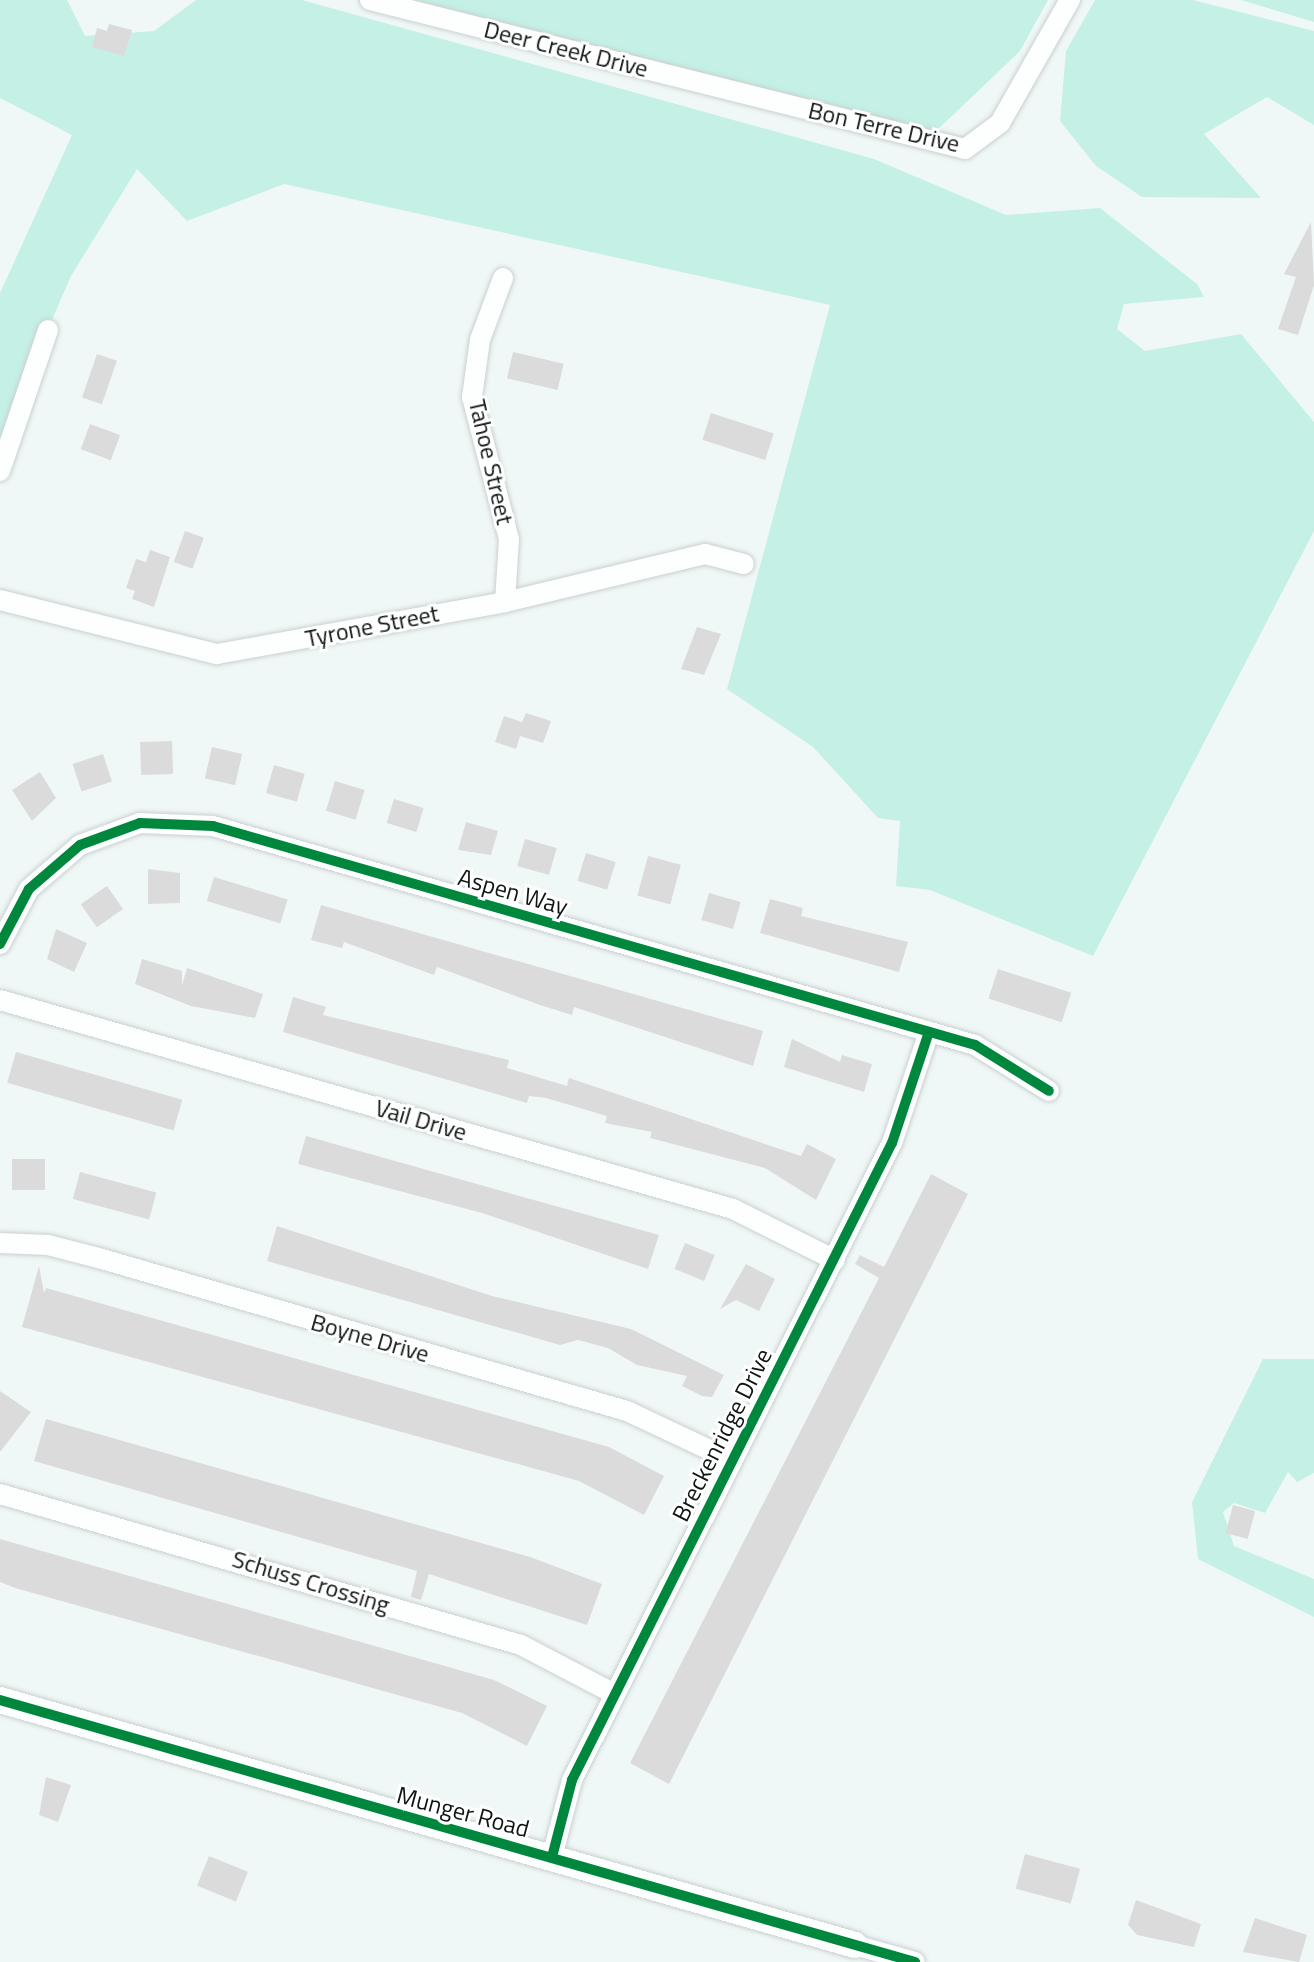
<!DOCTYPE html>
<style>
body{margin:0}
#map{position:relative;width:1314px;height:1962px;overflow:hidden;background:#f0f8f7;font-family:"Titillium Web",sans-serif}
div>[style]{position:absolute}
.green>*{inset:0;background:#c5f0e6}
.building>*{inset:0;background:#dbdbdc;transform-origin:0 0}
.roads{filter:drop-shadow(0 0 2px #cad0cf) drop-shadow(0 0 2px #cad0cf)}
.minor>*{height:20px;margin:-10px;padding:0 10px;transform-origin:10px;border-radius:10px;background:#fdfefe}
.tertiary>*{height:26px;margin:-13px;padding:0 13px;transform-origin:13px;border-radius:13px;background:#fdfefe}
.cycleway>*{height:10px;margin:-5px;padding:0 5px;transform-origin:5px;border-radius:5px;background:#00873e}
span{translate:-50% -50%;white-space:nowrap;text-align:center;line-height:1.15;-webkit-text-stroke:6px #fff;paint-order:stroke}
.street-label{font-size:24px;color:#0f1513}
</style>
<div id="map">
<div class="green">
<i style="clip-path:polygon(0 0,67px 0,85px 36px,154px 31px,196px 0,302px 0,874px 159px,1006px 215px,1100px 208px,1197px 284px,1204px 297px,1124px 304px,1117px 329px,1145px 351px,1241px 334px,1314px 422px,1314px 531px,1093px 956px,930px 890px,896px 886px,900px 821px,878px 818px,813px 747px,727px 689px,830px 305px,284px 184px,187px 221px,137px 169px,71px 276px,0 439px,0 293px,72px 135px,0 98px)"></i>
<i style="clip-path:polygon(414px 0,1048px 0,1020px 51px,932px 135px)"></i>
<i style="clip-path:polygon(1095px 0,1193px 0,1314px 31px,1314px 125px,1267px 97px,1204px 134px,1261px 198px,1142px 197px,1096px 166px,1060px 121px,1066px 51px)"></i>
<i style="clip-path:polygon(1241px 0,1314px 0,1314px 22px)"></i>
<i style="clip-path:polygon(1263px 1359px,1314px 1359px,1314px 1473px,1297px 1482px,1288px 1472px,1265px 1513px,1234px 1503px,1223px 1512px,1234px 1546px,1314px 1579px,1314px 1617px,1198px 1559px,1192px 1502px)"></i>
</div>
<div class="building">
<i style="clip-path:polygon(109px 24px,132px 30px,124px 56px,92px 47px,97px 28px,107px 31px)"></i>
<i style="clip-path:polygon(1311px 222px,1314px 285px,1298px 335px,1278px 329px,1296px 277px,1284px 274px)"></i>
<i style="left:513px;top:352px;width:52px;height:27px;rotate:13deg"></i>
<i style="left:97px;top:354px;width:21px;height:46px;rotate:19deg"></i>
<i style="left:711px;top:413px;width:66px;height:28px;rotate:18deg"></i>
<i style="left:90px;top:424px;width:32px;height:27px;rotate:20deg"></i>
<i style="left:185px;top:531px;width:20px;height:33px;rotate:20deg"></i>
<i style="clip-path:polygon(150px 550px,170px 557px,154px 607px,132px 599px,135px 591px,126px 588px,136px 559px,146px 562px)"></i>
<i style="clip-path:polygon(697px 627px,721px 634px,704px 675px,681px 669px)"></i>
<i style="clip-path:polygon(526px 713px,551px 721px,543px 743px,520px 736px,516px 749px,495px 742px,504px 716px,522px 722px)"></i>
<i style="left:172px;top:741px;width:33px;height:32px;rotate:88deg"></i>
<i style="left:212px;top:747px;width:31px;height:32px;rotate:13deg"></i>
<i style="left:103px;top:754px;width:29px;height:32px;rotate:72deg"></i>
<i style="left:274px;top:765px;width:32px;height:29px;rotate:16deg"></i>
<i style="clip-path:polygon(40px 772px,56px 798px,32px 821px,12px 790px)"></i>
<i style="left:335px;top:781px;width:31px;height:31px;rotate:17deg"></i>
<i style="left:394px;top:799px;width:31px;height:25px;rotate:17deg"></i>
<i style="clip-path:polygon(466px 822px,498px 831px,491px 855px,458px 850px)"></i>
<i style="left:525px;top:839px;width:33px;height:28px;rotate:16deg"></i>
<i style="left:586px;top:853px;width:31px;height:29px;rotate:17deg"></i>
<i style="left:648px;top:856px;width:34px;height:41px;rotate:15deg"></i>
<i style="clip-path:polygon(148px 869px,180px 873px,180px 903px,148px 904px)"></i>
<i style="left:214px;top:877px;width:77px;height:25px;rotate:17deg"></i>
<i style="left:107px;top:886px;width:28px;height:32px;rotate:55deg"></i>
<i style="left:709px;top:893px;width:33px;height:28px;rotate:16deg"></i>
<i style="clip-path:polygon(770px 899px,803px 908px,801px 916px,908px 942px,899px 972px,760px 933px)"></i>
<i style="clip-path:polygon(321px 905px,763px 1031px,753px 1066px,574px 1007px,572px 1015px,540px 1005px,437px 967px,434px 975px,344px 942px,342px 948px,311px 940px)"></i>
<i style="clip-path:polygon(56px 929px,87px 943px,74px 972px,47px 959px)"></i>
<i style="clip-path:polygon(142px 959px,182px 971px,182px 985px,187px 968px,263px 994px,255px 1018px,191px 1006px,135px 984px)"></i>
<i style="left:998px;top:969px;width:77px;height:31px;rotate:18deg"></i>
<i style="clip-path:polygon(293px 997px,326px 1007px,323px 1015px,509px 1060px,507px 1068px,567px 1086px,569px 1078px,801px 1156px,807px 1144px,836px 1159px,816px 1200px,765px 1168px,650px 1138px,652px 1132px,605px 1123px,607px 1116px,546px 1098px,529px 1096px,527px 1103px,283px 1032px)"></i>
<i style="clip-path:polygon(792px 1039px,840px 1062px,842px 1055px,872px 1064px,864px 1092px,784px 1067px)"></i>
<i style="left:16px;top:1052px;width:173px;height:32px;rotate:16deg"></i>
<i style="clip-path:polygon(306px 1136px,659px 1235px,648px 1269px,482px 1213px,298px 1164px)"></i>
<i style="left:12px;top:1159px;width:33px;height:31px"></i>
<i style="left:80px;top:1172px;width:79px;height:28px;rotate:15deg"></i>
<i style="clip-path:polygon(931px 1174px,968px 1194px,669px 1784px,630px 1763px,879px 1278px,855px 1264px,860px 1255px,884px 1267px)"></i>
<i style="clip-path:polygon(277px 1226px,492px 1296px,631px 1329px,724px 1375px,712px 1397px,702px 1396px,682px 1386px,687px 1376px,637px 1365px,608px 1348px,578px 1340px,560px 1345px,267px 1261px)"></i>
<i style="left:685px;top:1243px;width:32px;height:28px;rotate:22deg"></i>
<i style="clip-path:polygon(746px 1264px,775px 1279px,759px 1311px,736px 1300px,720px 1309px)"></i>
<i style="clip-path:polygon(39px 1266px,44px 1293px,46px 1288px,609px 1447px,664px 1476px,644px 1515px,579px 1481px,22px 1327px)"></i>
<i style="clip-path:polygon(0 1391px,31px 1412px,0 1452px)"></i>
<i style="clip-path:polygon(46px 1419px,530px 1557px,602px 1584px,587px 1625px,429px 1574px,421px 1600px,411px 1597px,417px 1571px,34px 1461px)"></i>
<i style="left:1233px;top:1505px;width:23px;height:29px;rotate:15deg"></i>
<i style="clip-path:polygon(0 1539px,494px 1680px,547px 1706px,527px 1746px,462px 1713px,15px 1588px,0 1582px)"></i>
<i style="clip-path:polygon(46px 1777px,71px 1785px,58px 1822px,39px 1815px)"></i>
<i style="left:1025px;top:1854px;width:57px;height:36px;rotate:15deg"></i>
<i style="left:209px;top:1856px;width:42px;height:32px;rotate:22deg"></i>
<i style="clip-path:polygon(1136px 1900px,1201px 1924px,1194px 1947px,1137px 1935px,1128px 1925px)"></i>
<i style="clip-path:polygon(1255px 1918px,1307px 1935px,1299px 1962px,1243px 1952px)"></i>
</div>
<div class="roads">
<div class="minor">
<i style="left:370px;top:0;width:613px;rotate:14.06deg"></i>
<i style="left:965px;top:149px;width:44px;rotate:-36.6deg"></i>
<i style="left:1000px;top:123px;width:142px;rotate:-60.4deg"></i>
<i style="left:503px;top:278px;width:66px;rotate:110.4deg"></i>
<i style="left:480px;top:340px;width:58px;rotate:98deg"></i>
<i style="left:472px;top:397px;width:147px;rotate:75.4deg"></i>
<i style="left:509px;top:539px;width:63px;rotate:93.6deg"></i>
<i style="left:0;top:471px;width:149px;rotate:-71.2deg"></i>
<i style="left:0;top:600px;width:224px;rotate:14deg"></i>
<i style="left:217px;top:654px;width:293px;rotate:-10.2deg"></i>
<i style="left:505px;top:602px;width:206px;rotate:-13.5deg"></i>
<i style="left:705px;top:554px;width:40px;rotate:14.4deg"></i>
<i style="left:0;top:944px;width:62px;rotate:-62.2deg"></i>
<i style="left:29px;top:889px;width:67px;rotate:-40.8deg"></i>
<i style="left:80px;top:845px;width:64px;rotate:-20.1deg"></i>
<i style="left:140px;top:823px;width:73px;rotate:2.4deg"></i>
<i style="left:213px;top:826px;width:793px;rotate:16.03deg"></i>
<i style="left:975px;top:1045px;width:87px;rotate:31.9deg"></i>
<i style="left:0;top:1000px;width:762px;rotate:15.91deg"></i>
<i style="left:733px;top:1209px;width:114px;rotate:26.6deg"></i>
<i style="left:0;top:1243px;width:48px;rotate:2.4deg"></i>
<i style="left:48px;top:1245px;width:56px;rotate:14.5deg"></i>
<i style="left:102px;top:1259px;width:547px;rotate:16.15deg"></i>
<i style="left:627px;top:1411px;width:115px;rotate:25.2deg"></i>
<i style="left:0;top:1494px;width:542px;rotate:16.16deg"></i>
<i style="left:521px;top:1645px;width:104px;rotate:27.6deg"></i>
<i style="left:552px;top:1857px;width:80px;rotate:-75.4deg"></i>
<i style="left:572px;top:1780px;width:713px;rotate:-63.33deg"></i>
<i style="left:892px;top:1143px;width:117px;rotate:-71.6deg"></i>
<i style="left:855px;top:1945px;width:62px;rotate:15.8deg"></i>
</div>
<div class="tertiary">
<i style="left:0;top:1700px;width:889px;rotate:15.99deg"></i>
</div>
</div>
<div class="cycleway">
<i style="left:0;top:944px;width:62px;rotate:-62.2deg"></i>
<i style="left:29px;top:889px;width:67px;rotate:-40.8deg"></i>
<i style="left:80px;top:845px;width:64px;rotate:-20.1deg"></i>
<i style="left:140px;top:823px;width:73px;rotate:2.4deg"></i>
<i style="left:213px;top:826px;width:793px;rotate:16.03deg"></i>
<i style="left:975px;top:1045px;width:87px;rotate:31.9deg"></i>
<i style="left:0;top:1700px;width:952px;rotate:15.98deg"></i>
<i style="left:552px;top:1857px;width:80px;rotate:-75.4deg"></i>
<i style="left:572px;top:1780px;width:713px;rotate:-63.33deg"></i>
<i style="left:892px;top:1143px;width:117px;rotate:-71.6deg"></i>
</div>
<div class="street-label">
<span style="left:566px;top:49px;rotate:14deg">Deer Creek Drive</span>
<span style="left:884px;top:127px;rotate:13deg">Bon Terre Drive</span>
<span style="left:491px;top:462px;rotate:77deg">Tahoe Street</span>
<span style="left:372px;top:626px;rotate:-11deg">Tyrone Street</span>
<span style="left:513px;top:892px;rotate:16deg">Aspen Way</span>
<span style="left:421px;top:1120px;rotate:16deg">Vail Drive</span>
<span style="left:370px;top:1338px;rotate:16deg">Boyne Drive</span>
<span style="left:722px;top:1435px;rotate:-63deg">Breckenridge Drive</span>
<span style="left:311px;top:1582px;rotate:17deg">Schuss Crossing</span>
<span style="left:463px;top:1812px;rotate:15deg">Munger Road</span>
</div>
</div>
